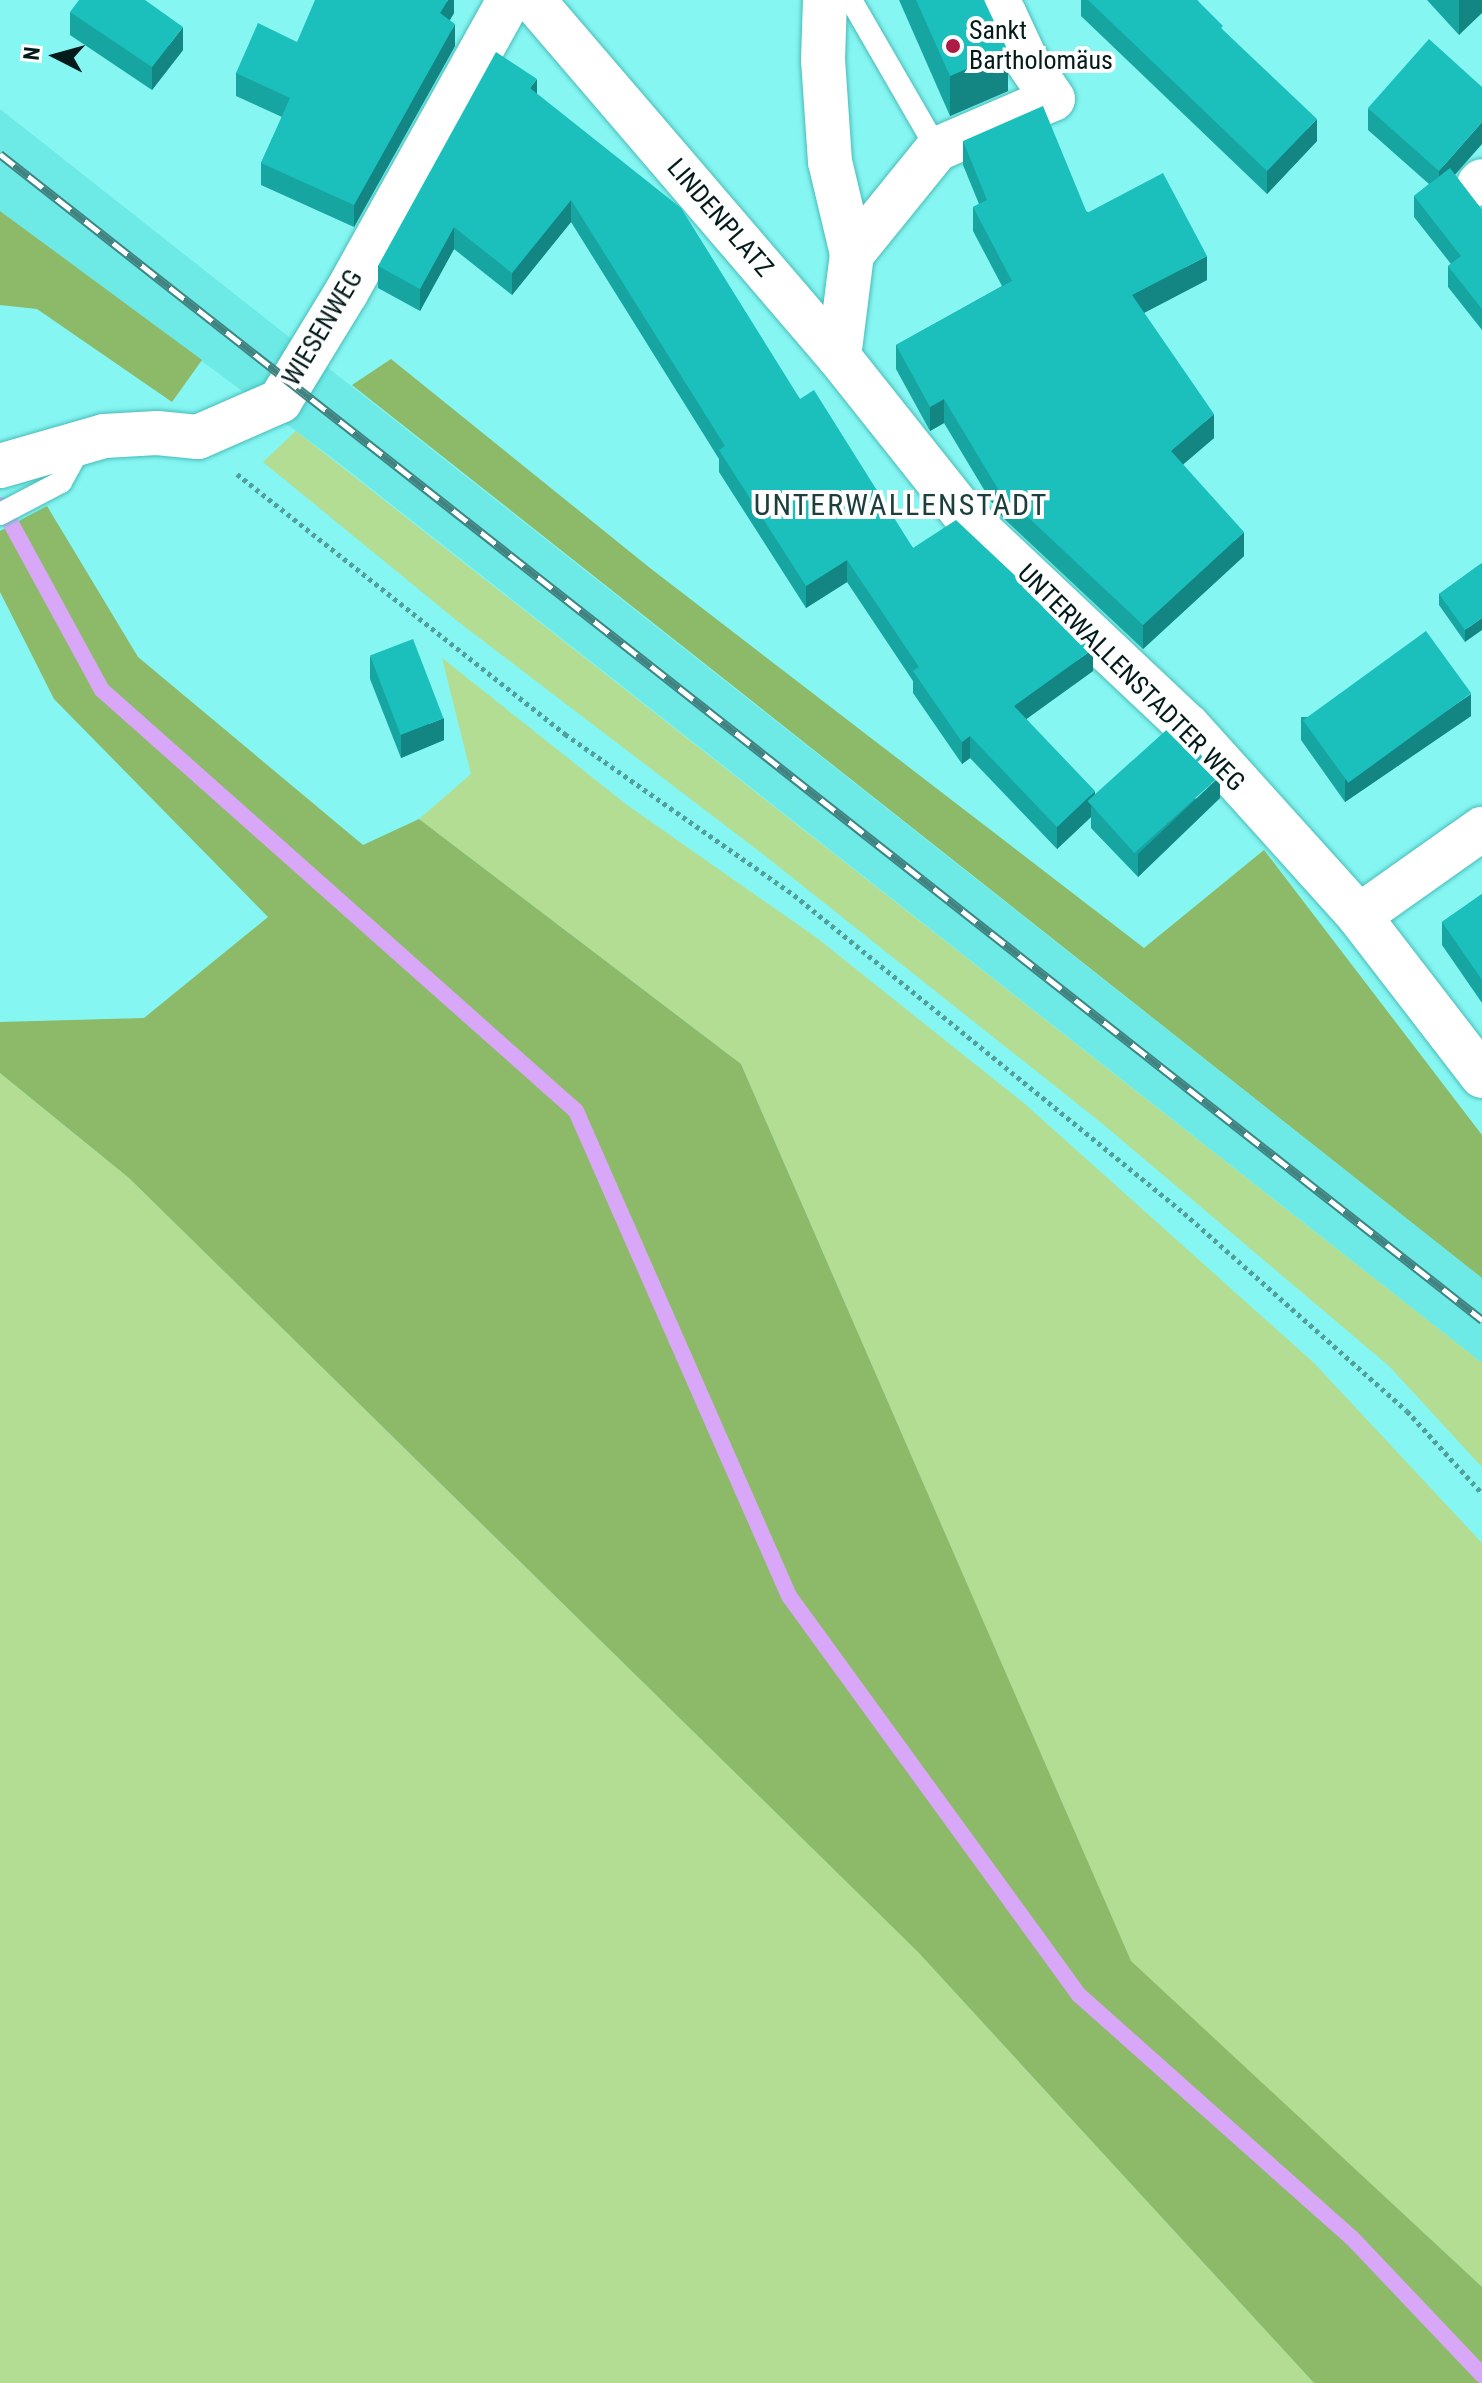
<!DOCTYPE html>
<meta charset="utf-8">
<style>
body{margin:0}
#map{position:relative;width:1482px;height:2383px;overflow:hidden;background:#86f6f2;font-family:"Roboto Condensed",sans-serif}
div>[style]{position:absolute}
.built>*{inset:0;background:#6deae6}
.green>*{inset:0;background:#b2dd92}
.forest>*{inset:0;background:#8cba68}
.stream>*{height:16px;margin:-8px;padding:0 8px;transform-origin:8px;border-radius:8px;background:#d9a7f7}
.path>*{height:5px;margin-top:-2.5px;transform-origin:0;background:repeating-linear-gradient(90deg,#519e9b 0 4px,transparent 0 8px)}
.roads{filter:drop-shadow(0 0 2px #48bcb9) drop-shadow(0 0 2px #48bcb9)}
.lane>*{height:22px;margin:-11px;padding:0 11px;transform-origin:11px;border-radius:11px;background:#fff}
.street>*{height:44px;margin:-22px;padding:0 22px;transform-origin:22px;border-radius:22px;background:#fff}
.rail>*{height:9px;margin-top:-4.5px;transform-origin:0;background:repeating-linear-gradient(90deg,#fff 0 18px,#418381 0 36px);box-sizing:border-box;border-block:2px solid #418381}
.wall>*{inset:0;background:#17a5a2}
.shaded-wall>*{inset:0;background:#138684}
.building>*{inset:0;background:#1bc0bc;transform-origin:0 0}
.dots>*{width:22px;height:22px;translate:-50% -50%;box-sizing:border-box;border:4px solid #fff;border-radius:50%}
span{translate:-50% -50%;white-space:nowrap;text-align:center;line-height:1.15;-webkit-text-stroke:8px #fff;paint-order:stroke}
.poi-label{font-size:26px;color:#031c1b}
.left{translate:0 -50%;text-align:left}
.street-label{font-size:26px;color:#031c1b}
.quarter-label{font-size:30px;color:#1c403e;letter-spacing:2px}
.north{position:absolute;left:16px;top:16px;width:80px;height:80px;-webkit-text-stroke:6px #fff;paint-order:stroke;rotate:276deg;font-size:22px;font-weight:700;line-height:32px;text-align:center;color:#031c1b}
.north::after{content:'';display:block;margin:auto;width:28px;height:36px;background:#031c1b;clip-path:polygon(50% 0,100% 100%,50% 72%,0 100%)}
</style>
<div id="map">
<div class="built">
<i style="clip-path:polygon(0 109px,1482px 1278px,1482px 1363px,335px 460px,0 211px)"></i>
</div>
<div class="green">
<i style="clip-path:polygon(296px 431px,1482px 1363px,1482px 1467px,1389px 1366px,1104px 1125px,764px 855px,461px 624px,263px 462px)"></i>
<i style="clip-path:polygon(442px 658px,627px 805px,817px 938px,1026px 1105px,1314px 1363px,1482px 1543px,1482px 2287px,1131px 1962px,741px 1064px,419px 819px,471px 774px)"></i>
<i style="clip-path:polygon(0 1073px,129px 1178px,918px 1952px,1314px 2383px,0 2383px)"></i>
</div>
<div class="forest">
<i style="clip-path:polygon(0 211px,202px 360px,172px 402px,37px 309px,0 305px)"></i>
<i style="clip-path:polygon(391px 359px,650px 568px,1144px 948px,1264px 850px,1482px 1135px,1482px 1278px,352px 385px)"></i>
<i style="clip-path:polygon(47px 506px,138px 657px,363px 845px,419px 819px,741px 1064px,1131px 1961px,1482px 2287px,1482px 2383px,1314px 2383px,918px 1952px,129px 1178px,0 1073px,0 1022px,144px 1018px,268px 917px,54px 699px,0 592px,0 531px)"></i>
</div>
<div class="stream">
<i style="left:1px;top:505px;width:211px;rotate:61.4deg"></i>
<i style="left:102px;top:690px;width:634px;rotate:41.61deg"></i>
<i style="left:576px;top:1111px;width:530px;rotate:66.29deg"></i>
<i style="left:789px;top:1596px;width:493px;rotate:54deg"></i>
<i style="left:1079px;top:1995px;width:365px;rotate:41.7deg"></i>
<i style="left:1352px;top:2238px;width:189px;rotate:46.5deg"></i>
</div>
<div class="path">
<i style="left:237px;top:474px;width:419px;rotate:38.4deg"></i>
<i style="left:565px;top:734px;width:280px;rotate:35.1deg"></i>
<i style="left:794px;top:895px;width:503px;rotate:39.19deg"></i>
<i style="left:1184px;top:1213px;width:298px;rotate:41.6deg"></i>
<i style="left:1407px;top:1411px;width:111px;rotate:47.6deg"></i>
</div>
<div class="roads">
<div class="lane">
<i style="left:851px;top:0;width:172px;rotate:60deg"></i>
<i style="left:0;top:514px;width:69px;rotate:-27.7deg"></i>
<i style="left:61px;top:482px;width:46px;rotate:-61.2deg"></i>
</div>
<div class="street">
<i style="left:533px;top:0;width:470px;rotate:49.4deg"></i>
<i style="left:839px;top:357px;width:104px;rotate:-82.8deg"></i>
<i style="left:852px;top:254px;width:95px;rotate:-103.4deg"></i>
<i style="left:830px;top:162px;width:102px;rotate:-93.9deg"></i>
<i style="left:823px;top:60px;width:60px;rotate:-88.1deg"></i>
<i style="left:1479px;top:184px;width:4px;rotate:-45deg"></i>
<i style="left:852px;top:254px;width:135px;rotate:-51deg"></i>
<i style="left:937px;top:149px;width:126px;rotate:-23.3deg"></i>
<i style="left:1053px;top:99px;width:50px;rotate:-124.3deg"></i>
<i style="left:1025px;top:58px;width:50px;rotate:-115deg"></i>
<i style="left:1004px;top:13px;width:18px;rotate:-133deg"></i>
<i style="left:839px;top:357px;width:206px;rotate:51.5deg"></i>
<i style="left:967px;top:518px;width:303px;rotate:43.3deg"></i>
<i style="left:1188px;top:726px;width:256px;rotate:48deg"></i>
<i style="left:1359px;top:916px;width:202px;rotate:52.4deg"></i>
<i style="left:0;top:466px;width:108px;rotate:-16.1deg"></i>
<i style="left:104px;top:436px;width:53px;rotate:-3.2deg"></i>
<i style="left:157px;top:433px;width:41px;rotate:5.6deg"></i>
<i style="left:198px;top:437px;width:90px;rotate:-23.7deg"></i>
<i style="left:280px;top:401px;width:127px;rotate:-58.6deg"></i>
<i style="left:346px;top:293px;width:335px;rotate:-60.9deg"></i>
<i style="left:1359px;top:916px;width:151px;rotate:-35.3deg"></i>
</div>
</div>
<div class="rail">
<i style="left:0;top:154px;width:1886px;rotate:38.19deg"></i>
</div>
<div class="wall">
<i style="clip-path:polygon(454px 0,454px 13px,450px 20px,455px 46px,354px 227px,261px 185px,261px 163px,282px 117px,236px 96px,236px 73px,297px 42px)"></i>
<i style="clip-path:polygon(899px 0,984px 0,1008px 91px,950px 116px)"></i>
<i style="clip-path:polygon(1081px 0,1197px 0,1317px 141px,1267px 194px,1081px 16px)"></i>
<i style="clip-path:polygon(1427px 0,1482px 0,1459px 35px)"></i>
<i style="clip-path:polygon(70px 12px,183px 50px,152px 90px,70px 35px)"></i>
<i style="clip-path:polygon(537px 94px,800px 399px,913px 548px,1093px 671px,1026px 719px,1095px 801px,1220px 798px,1138px 877px,1091px 828px,1091px 817px,1057px 849px,970px 758px,962px 764px,913px 693px,913px 681px,847px 582px,806px 608px,719px 472px,719px 459px,571px 222px,512px 295px,454px 249px,420px 311px,378px 288px,378px 266px)"></i>
<i style="clip-path:polygon(1368px 108px,1455px 175px,1482px 210px,1482px 330px,1448px 287px,1448px 266px,1451px 264px,1414px 217px,1414px 196px,1429px 184px,1368px 130px)"></i>
<i style="clip-path:polygon(963px 141px,1207px 280px,1144px 313px,1214px 438px,1183px 464px,1244px 556px,1143px 649px,998px 513px,944px 423px,930px 431px,896px 369px,896px 345px,1002px 286px,973px 231px,973px 207px,979px 204px,963px 165px)"></i>
<i style="clip-path:polygon(1482px 563px,1465px 642px,1439px 605px,1439px 594px)"></i>
<i style="clip-path:polygon(370px 656px,444px 740px,401px 758px,370px 679px)"></i>
<i style="clip-path:polygon(1471px 716px,1345px 802px,1301px 740px,1301px 717px)"></i>
<i style="clip-path:polygon(1482px 894px,1482px 1003px,1442px 945px,1442px 922px)"></i>
</div>
<div class="shaded-wall">
<i style="clip-path:polygon(448px 0,454px 0,454px 13px,440px 36px,440px 13px)"></i>
<i style="clip-path:polygon(1459px 0,1482px 0,1482px 13px,1459px 35px)"></i>
<i style="clip-path:polygon(455px 24px,455px 46px,354px 227px,354px 205px)"></i>
<i style="clip-path:polygon(183px 27px,183px 50px,152px 90px,152px 67px)"></i>
<i style="clip-path:polygon(1008px 51px,1008px 91px,950px 116px,950px 76px)"></i>
<i style="clip-path:polygon(537px 79px,537px 101px,530px 88px)"></i>
<i style="clip-path:polygon(1317px 119px,1317px 141px,1267px 194px,1267px 171px)"></i>
<i style="clip-path:polygon(1482px 122px,1482px 144px,1439px 193px,1439px 171px)"></i>
<i style="clip-path:polygon(571px 200px,571px 222px,512px 295px,512px 273px)"></i>
<i style="clip-path:polygon(454px 227px,454px 249px,420px 311px,420px 289px)"></i>
<i style="clip-path:polygon(1207px 256px,1207px 280px,1132px 319px,1132px 295px)"></i>
<i style="clip-path:polygon(944px 399px,944px 423px,930px 431px,930px 407px)"></i>
<i style="clip-path:polygon(1214px 414px,1214px 438px,1171px 475px,1171px 451px)"></i>
<i style="clip-path:polygon(1244px 532px,1244px 556px,1143px 649px,1143px 625px)"></i>
<i style="clip-path:polygon(847px 560px,847px 582px,806px 608px,806px 586px)"></i>
<i style="clip-path:polygon(1482px 618px,1482px 630px,1465px 642px,1465px 630px)"></i>
<i style="clip-path:polygon(1093px 649px,1093px 671px,1014px 728px,1014px 706px)"></i>
<i style="clip-path:polygon(1471px 694px,1471px 716px,1345px 802px,1345px 780px)"></i>
<i style="clip-path:polygon(444px 718px,444px 740px,401px 758px,401px 735px)"></i>
<i style="clip-path:polygon(970px 736px,970px 758px,962px 764px,962px 742px)"></i>
<i style="clip-path:polygon(1220px 776px,1220px 798px,1138px 877px,1138px 854px)"></i>
<i style="clip-path:polygon(1095px 791px,1095px 810px,1091px 805px,1091px 817px,1057px 849px,1057px 827px)"></i>
</div>
<div class="building">
<i style="clip-path:polygon(79px 0,145px 0,183px 27px,152px 67px,70px 12px)"></i>
<i style="clip-path:polygon(315px 0,448px 0,440px 13px,455px 24px,354px 205px,261px 163px,290px 98px,236px 73px,258px 23px,297px 42px)"></i>
<i style="clip-path:polygon(916px 0,984px 0,1008px 51px,950px 76px)"></i>
<i style="clip-path:polygon(1088px 0,1197px 0,1223px 26px,1221px 28px,1317px 119px,1267px 171px)"></i>
<i style="clip-path:polygon(1429px 39px,1482px 87px,1482px 122px,1439px 171px,1368px 108px)"></i>
<i style="clip-path:polygon(496px 52px,537px 79px,530px 88px,681px 208px,800px 399px,814px 390px,913px 548px,956px 520px,1093px 649px,1014px 706px,1095px 791px,1057px 827px,970px 736px,962px 742px,913px 671px,919px 667px,847px 560px,806px 586px,719px 450px,725px 446px,571px 200px,512px 273px,454px 227px,420px 289px,378px 266px)"></i>
<i style="clip-path:polygon(1043px 106px,1087px 213px,1163px 173px,1207px 256px,1132px 295px,1214px 414px,1171px 451px,1244px 532px,1143px 625px,998px 489px,944px 399px,930px 407px,896px 345px,1012px 281px,973px 207px,987px 200px,963px 141px)"></i>
<i style="clip-path:polygon(1450px 168px,1482px 210px,1482px 309px,1448px 266px,1461px 256px,1414px 196px)"></i>
<i style="clip-path:polygon(1482px 563px,1482px 618px,1465px 630px,1439px 594px)"></i>
<i style="left:1426px;top:631px;width:77px;height:152px;rotate:54deg"></i>
<i style="left:413px;top:639px;width:85px;height:46px;rotate:69deg"></i>
<i style="left:1173px;top:724px;width:70px;height:115px;rotate:48deg"></i>
<i style="clip-path:polygon(1482px 894px,1482px 980px,1442px 922px)"></i>
</div>
<div class="dots">
<i style="left:953px;top:46px;background:#ae1b44"></i>
</div>
<div class="poi-label">
<span class="left" style="left:969px;top:46px">Sankt<br>Bartholomäus</span>
</div>
<div class="street-label">
<span style="left:720px;top:218px;rotate:49deg">LINDENPLATZ</span>
<span style="left:323px;top:328px;rotate:-59deg">WIESENWEG</span>
<span style="left:1131px;top:678px;rotate:45deg">UNTERWALLENSTADTER WEG</span>
</div>
<div class="quarter-label">
<span style="left:901px;top:505px">UNTERWALLENSTADT</span>
</div>
<div class="north">N</div>
</div>
